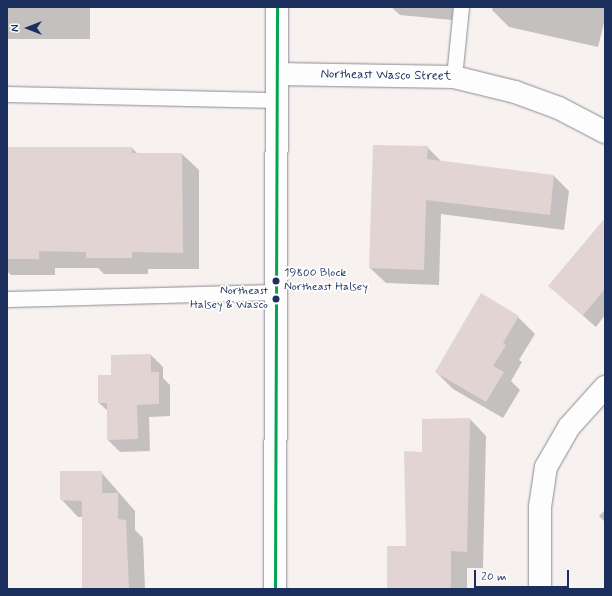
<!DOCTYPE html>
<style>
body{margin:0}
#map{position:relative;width:612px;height:596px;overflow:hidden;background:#f7f1f0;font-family:Mynerve,sans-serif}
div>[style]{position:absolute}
.shadow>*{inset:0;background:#0003;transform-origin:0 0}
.building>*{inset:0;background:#e2d4d3}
.roads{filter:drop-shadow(0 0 1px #8a8b94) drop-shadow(0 0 1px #8a8b94)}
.service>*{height:15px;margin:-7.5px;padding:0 7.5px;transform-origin:7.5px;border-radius:7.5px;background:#fefdfd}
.minor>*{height:22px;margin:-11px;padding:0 11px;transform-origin:11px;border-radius:11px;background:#fefdfd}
.tertiary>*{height:22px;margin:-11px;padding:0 11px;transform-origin:11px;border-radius:11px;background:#fefdfd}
.bus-1>*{height:3px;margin:-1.5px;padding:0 1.5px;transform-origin:1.5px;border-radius:1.5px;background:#00a651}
.dots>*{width:11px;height:11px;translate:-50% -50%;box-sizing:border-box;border:2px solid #fff;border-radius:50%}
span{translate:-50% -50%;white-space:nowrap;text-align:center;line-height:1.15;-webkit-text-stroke:3.5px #fff;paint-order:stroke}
.bus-label{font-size:12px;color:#1b2f5e}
.left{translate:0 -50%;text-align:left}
.right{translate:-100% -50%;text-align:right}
.street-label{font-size:13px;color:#1b2f5e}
.frame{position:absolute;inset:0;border:8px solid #1b2f5e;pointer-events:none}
.north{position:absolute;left:8px;top:8px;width:40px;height:40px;-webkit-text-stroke:3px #fff;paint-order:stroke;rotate:270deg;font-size:11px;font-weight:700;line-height:16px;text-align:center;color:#1b2f5e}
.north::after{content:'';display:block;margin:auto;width:14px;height:18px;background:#1b2f5e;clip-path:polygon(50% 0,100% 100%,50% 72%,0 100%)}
.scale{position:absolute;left:474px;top:570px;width:95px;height:18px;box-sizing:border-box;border:2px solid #1b2f5e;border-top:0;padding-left:5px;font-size:12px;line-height:14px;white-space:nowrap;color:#1b2f5e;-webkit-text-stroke:3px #fff;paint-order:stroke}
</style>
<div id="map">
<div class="shadow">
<i style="left:7px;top:7px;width:83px;height:32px"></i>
<i style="clip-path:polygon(391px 7px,453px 7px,452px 20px,400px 15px)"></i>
<i style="clip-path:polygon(493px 7px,605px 7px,605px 19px,598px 47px,509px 27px,492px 10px)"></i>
<i style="clip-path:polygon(7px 147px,132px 148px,138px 154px,182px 154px,199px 170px,199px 269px,148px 269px,148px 274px,104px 274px,98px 268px,55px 268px,55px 275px,11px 275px,7px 271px)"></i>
<i style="clip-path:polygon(427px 147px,442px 162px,554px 176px,569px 191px,564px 230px,441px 214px,439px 285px,386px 283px,370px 268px)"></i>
<i style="clip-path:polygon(605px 219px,605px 315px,596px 327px,549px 286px)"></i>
<i style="clip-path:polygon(518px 317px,535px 334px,519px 360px,522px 362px,511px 381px,520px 390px,503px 418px,453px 389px,436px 372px)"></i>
<i style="clip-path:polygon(151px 355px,163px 367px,163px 378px,170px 385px,170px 416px,149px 417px,150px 451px,120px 452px,108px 440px,108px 411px,99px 403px,112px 376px)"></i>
<i style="clip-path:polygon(470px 419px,486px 436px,483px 568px,467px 568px,467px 589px,390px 589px,388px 587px,407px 547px,423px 453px)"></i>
<i style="clip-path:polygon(101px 472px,135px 511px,135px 530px,143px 538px,145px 589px,83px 589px,83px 517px,78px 517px,62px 500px)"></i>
<i style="clip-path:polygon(605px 510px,605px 522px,599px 516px)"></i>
</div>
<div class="building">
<i style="clip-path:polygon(373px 145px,428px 146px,427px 159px,554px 175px,550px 215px,426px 200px,424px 270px,369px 268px)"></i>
<i style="clip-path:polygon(7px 147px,132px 147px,132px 153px,182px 153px,183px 253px,132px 252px,132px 258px,86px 258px,86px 252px,39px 251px,39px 259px,7px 259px)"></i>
<i style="clip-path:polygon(605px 218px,605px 289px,583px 315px,548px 286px)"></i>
<i style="clip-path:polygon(481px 293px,519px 316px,503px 343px,506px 345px,493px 366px,504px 372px,486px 402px,435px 372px)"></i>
<i style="clip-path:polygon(151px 354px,151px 372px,159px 372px,159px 404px,137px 405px,138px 439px,107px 440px,107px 403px,98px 403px,98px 375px,111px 375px,111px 355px)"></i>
<i style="clip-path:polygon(470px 418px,467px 552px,451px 551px,451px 589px,387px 588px,387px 546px,406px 546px,404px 451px,422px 452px,422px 419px)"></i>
<i style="clip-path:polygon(60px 471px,102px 471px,102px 493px,118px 493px,118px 519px,126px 520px,129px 589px,82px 589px,82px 501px,60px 500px)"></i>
</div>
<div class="roads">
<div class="service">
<i style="left:454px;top:77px;width:70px;rotate:-84.3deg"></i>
<i style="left:7px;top:94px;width:270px;rotate:1.3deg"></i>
<i style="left:7px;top:299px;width:270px;rotate:-1.5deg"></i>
</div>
<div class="minor">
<i style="left:277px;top:74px;width:177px;rotate:1deg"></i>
<i style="left:454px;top:77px;width:63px;rotate:13.8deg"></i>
<i style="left:515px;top:92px;width:47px;rotate:20deg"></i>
<i style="left:559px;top:108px;width:52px;rotate:27.6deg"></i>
<i style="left:540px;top:589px;width:82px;rotate:-90deg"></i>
<i style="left:540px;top:507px;width:40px;rotate:-81.5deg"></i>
<i style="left:546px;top:467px;width:46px;rotate:-60.1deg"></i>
<i style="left:569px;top:427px;width:54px;rotate:-48deg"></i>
</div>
<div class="tertiary">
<i style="left:275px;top:589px;width:582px;rotate:-89.8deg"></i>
</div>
</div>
<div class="bus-1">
<i style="left:275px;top:589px;width:582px;rotate:-89.8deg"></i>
</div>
<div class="dots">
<i style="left:276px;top:281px;background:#1b2f5e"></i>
<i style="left:276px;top:299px;background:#1b2f5e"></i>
</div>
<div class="bus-label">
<span class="left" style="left:284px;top:281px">19800 Block<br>Northeast Halsey</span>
<span class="right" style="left:268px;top:299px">Northeast<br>Halsey &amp; Wasco</span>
</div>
<div class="street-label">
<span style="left:386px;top:76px;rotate:1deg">Northeast Wasco Street</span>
</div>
<div class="frame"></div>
<div class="north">N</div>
<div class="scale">20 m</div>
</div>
